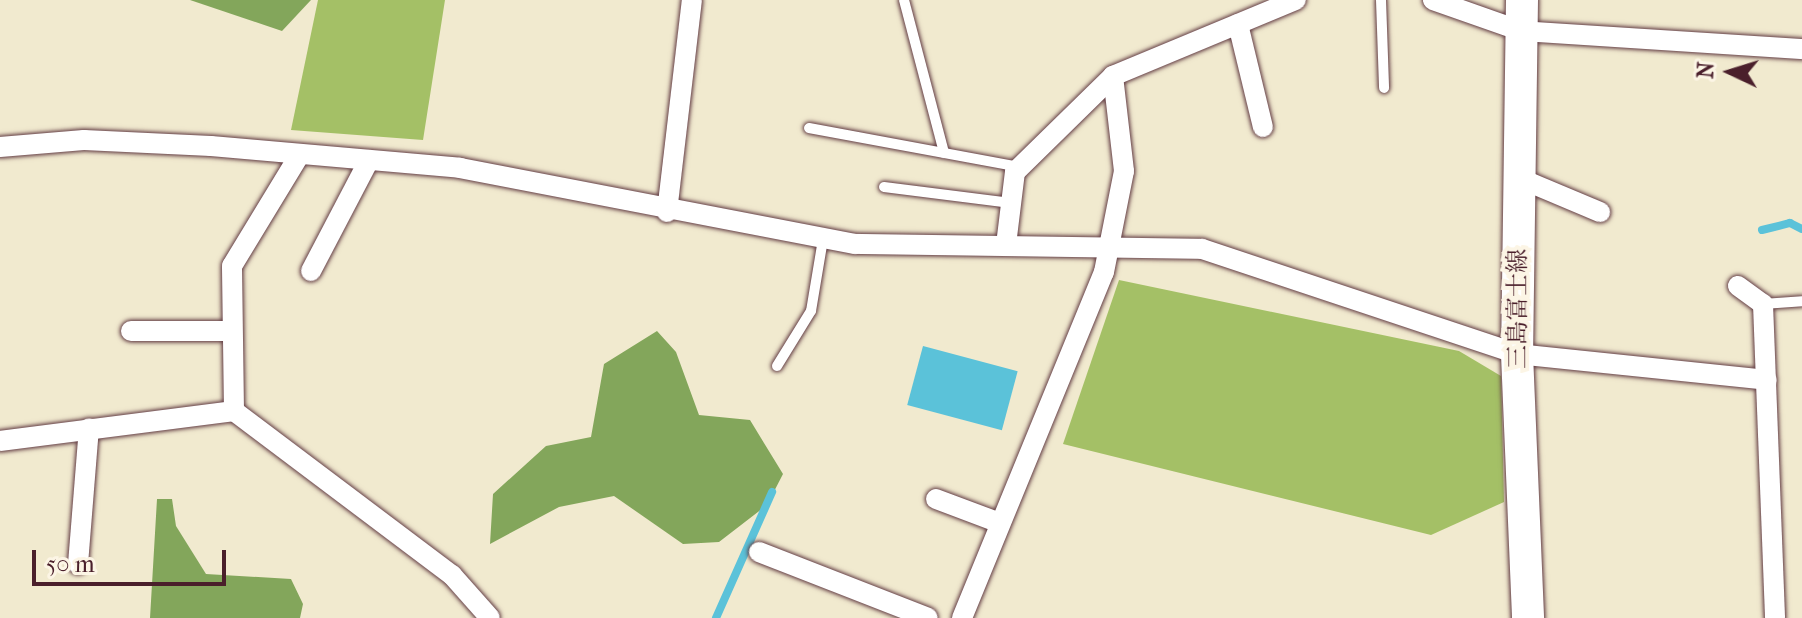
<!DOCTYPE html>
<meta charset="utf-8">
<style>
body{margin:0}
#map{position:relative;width:1802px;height:618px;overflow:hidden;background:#f1eacf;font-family:"IM FELL French Canon","Noto Serif JP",serif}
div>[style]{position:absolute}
.green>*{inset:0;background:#a4c066}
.forest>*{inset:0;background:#83a65b}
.water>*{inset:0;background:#5bc2d9;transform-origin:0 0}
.stream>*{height:8px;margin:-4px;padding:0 4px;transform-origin:4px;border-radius:4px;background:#5bc2d9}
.roads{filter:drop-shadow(0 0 2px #633d44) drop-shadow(0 0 2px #633d44)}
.service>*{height:10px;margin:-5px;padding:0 5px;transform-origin:5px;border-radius:5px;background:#fff}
.minor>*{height:20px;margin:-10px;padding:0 10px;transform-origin:10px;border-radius:10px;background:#fff}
.primary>*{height:32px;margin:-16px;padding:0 16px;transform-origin:16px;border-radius:16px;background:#fff}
span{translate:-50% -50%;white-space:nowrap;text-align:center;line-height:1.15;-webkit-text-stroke:8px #fcf5e5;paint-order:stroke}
.street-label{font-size:24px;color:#4a1f2b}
.north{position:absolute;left:1690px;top:32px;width:80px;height:80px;-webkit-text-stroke:6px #fcf5e5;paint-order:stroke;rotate:274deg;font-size:22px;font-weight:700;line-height:32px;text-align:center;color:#4a1f2b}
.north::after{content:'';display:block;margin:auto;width:28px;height:36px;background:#4a1f2b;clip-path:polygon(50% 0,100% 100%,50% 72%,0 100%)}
.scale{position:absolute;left:32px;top:550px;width:194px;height:36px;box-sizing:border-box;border:4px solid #4a1f2b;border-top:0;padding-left:10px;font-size:24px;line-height:28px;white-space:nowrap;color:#4a1f2b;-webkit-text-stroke:6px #fcf5e5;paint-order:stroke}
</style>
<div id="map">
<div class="green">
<i style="clip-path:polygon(318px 0,445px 0,423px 140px,291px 130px)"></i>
<i style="clip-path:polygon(1119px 280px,1459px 351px,1501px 376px,1504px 502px,1431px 535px,1063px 444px)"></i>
</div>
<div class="forest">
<i style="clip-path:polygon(190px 0,311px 0,282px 31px)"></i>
<i style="clip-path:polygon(657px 331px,676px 352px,699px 415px,750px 420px,783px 474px,767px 505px,719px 542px,683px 544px,614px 496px,559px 507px,490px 544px,493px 494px,546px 446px,591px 437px,604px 364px)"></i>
<i style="clip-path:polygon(157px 499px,172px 499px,176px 526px,206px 574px,291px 579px,303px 604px,300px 618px,150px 618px)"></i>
</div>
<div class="water">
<i style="left:923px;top:346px;width:98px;height:61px;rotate:15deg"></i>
</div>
<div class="stream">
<i style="left:1762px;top:230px;width:29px;rotate:-14deg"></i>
<i style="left:1790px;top:223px;width:13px;rotate:27deg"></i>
<i style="left:716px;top:618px;width:138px;rotate:-66deg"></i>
</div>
<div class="roads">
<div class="service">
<i style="left:904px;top:0;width:158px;rotate:75.3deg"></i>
<i style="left:1381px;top:0;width:88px;rotate:88deg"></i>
<i style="left:809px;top:128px;width:215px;rotate:10.5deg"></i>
<i style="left:884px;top:187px;width:128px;rotate:7.2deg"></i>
<i style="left:1763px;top:304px;width:39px;rotate:-4deg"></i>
<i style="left:777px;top:366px;width:65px;rotate:-58.3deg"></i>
<i style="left:811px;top:311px;width:73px;rotate:-80.5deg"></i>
</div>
<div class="minor">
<i style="left:1433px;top:0;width:93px;rotate:19.4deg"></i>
<i style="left:1521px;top:31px;width:282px;rotate:3.7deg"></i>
<i style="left:1238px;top:24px;width:106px;rotate:76.4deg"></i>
<i style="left:0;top:147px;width:84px;rotate:-4.8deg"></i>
<i style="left:84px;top:140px;width:127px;rotate:2.7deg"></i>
<i style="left:211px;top:146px;width:250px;rotate:5deg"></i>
<i style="left:460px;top:168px;width:402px;rotate:10.9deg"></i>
<i style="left:855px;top:244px;width:347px;rotate:0.8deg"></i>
<i style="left:1202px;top:249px;width:332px;rotate:18.4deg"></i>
<i style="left:1517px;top:354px;width:251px;rotate:5.9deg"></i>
<i style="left:1519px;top:178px;width:88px;rotate:22.8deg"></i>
<i style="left:667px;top:212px;width:213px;rotate:-83.3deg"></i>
<i style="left:1006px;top:245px;width:74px;rotate:-83deg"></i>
<i style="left:1015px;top:172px;width:137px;rotate:-44.4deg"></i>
<i style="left:1113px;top:76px;width:198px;rotate:-22.6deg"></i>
<i style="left:311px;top:271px;width:125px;rotate:-62.4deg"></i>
<i style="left:1738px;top:286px;width:31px;rotate:36deg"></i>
<i style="left:1763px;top:304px;width:314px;rotate:87.8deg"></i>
<i style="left:131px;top:331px;width:101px"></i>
<i style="left:234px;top:411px;width:145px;rotate:-90.8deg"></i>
<i style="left:232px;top:266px;width:131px;rotate:-58.7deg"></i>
<i style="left:0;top:441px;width:236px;rotate:-7.3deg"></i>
<i style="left:234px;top:411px;width:273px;rotate:37deg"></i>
<i style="left:452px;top:575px;width:57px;rotate:48.5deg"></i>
<i style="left:936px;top:499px;width:68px;rotate:20.6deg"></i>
<i style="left:759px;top:552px;width:181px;rotate:21.3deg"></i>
<i style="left:78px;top:564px;width:136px;rotate:-85.4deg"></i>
<i style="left:962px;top:618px;width:374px;rotate:-67.7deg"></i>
<i style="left:1104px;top:272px;width:103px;rotate:-78.8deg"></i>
<i style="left:1124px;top:171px;width:96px;rotate:-96.6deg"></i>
</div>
<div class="primary">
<i style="left:1522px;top:0;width:354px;rotate:90.8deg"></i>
<i style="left:1517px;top:354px;width:264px;rotate:87.6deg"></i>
</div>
</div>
<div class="street-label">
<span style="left:1518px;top:309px;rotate:-90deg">三島富士線</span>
</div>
<div class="north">N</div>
<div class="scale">50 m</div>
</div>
